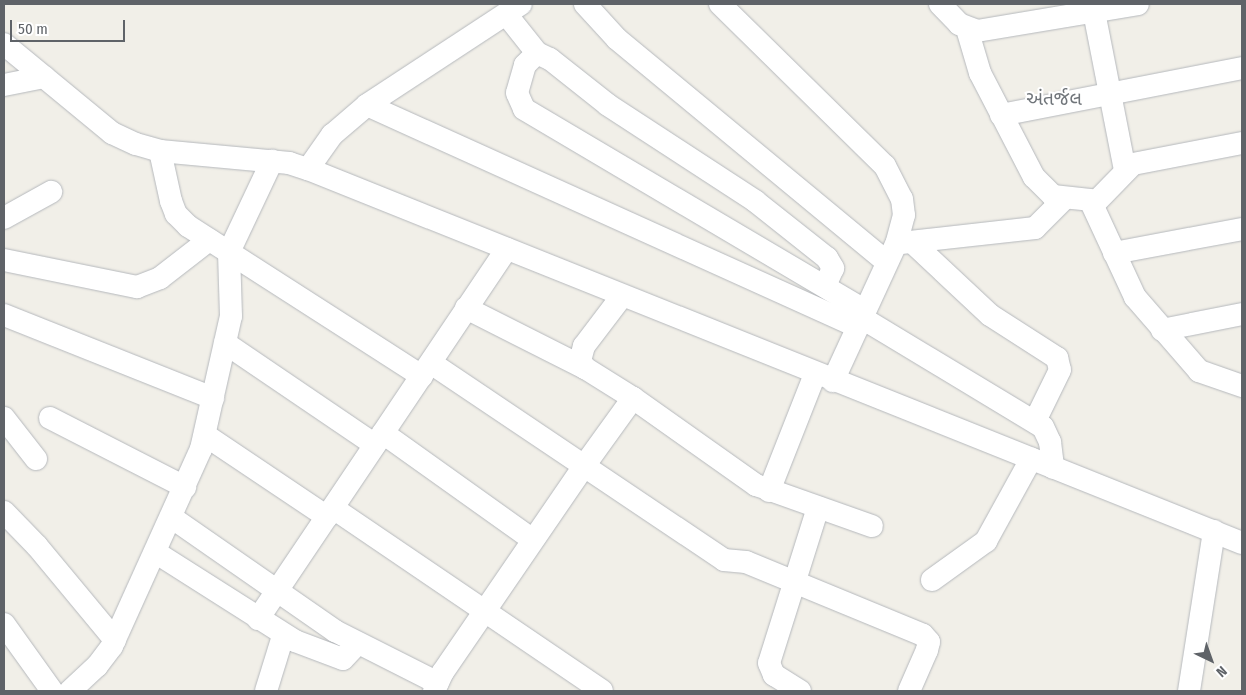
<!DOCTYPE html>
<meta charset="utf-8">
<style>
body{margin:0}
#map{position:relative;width:1246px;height:695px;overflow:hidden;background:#f1efe8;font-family:"Fira Sans Condensed","Noto Sans Gujarati",sans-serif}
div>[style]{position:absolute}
.roads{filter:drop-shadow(0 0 1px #b5b8bc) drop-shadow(0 0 1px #b5b8bc)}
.minor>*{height:22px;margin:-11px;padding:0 11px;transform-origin:11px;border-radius:11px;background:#fff}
span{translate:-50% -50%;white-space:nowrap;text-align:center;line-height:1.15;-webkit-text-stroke:4px #fff;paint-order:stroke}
.quarter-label{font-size:19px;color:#70757a}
.frame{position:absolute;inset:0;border:5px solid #5f6368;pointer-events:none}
.north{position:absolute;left:1186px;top:635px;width:50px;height:50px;-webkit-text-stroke:4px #fff;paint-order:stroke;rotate:138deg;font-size:14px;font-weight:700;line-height:20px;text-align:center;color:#5f6368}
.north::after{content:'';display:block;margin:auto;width:18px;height:22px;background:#5f6368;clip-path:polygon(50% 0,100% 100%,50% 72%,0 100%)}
.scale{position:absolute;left:10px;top:20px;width:115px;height:22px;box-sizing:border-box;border:2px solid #5f6368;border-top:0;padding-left:6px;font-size:15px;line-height:18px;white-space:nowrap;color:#5f6368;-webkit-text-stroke:4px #fff;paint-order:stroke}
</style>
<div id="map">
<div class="roads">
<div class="minor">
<i style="left:585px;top:4px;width:47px;rotate:47.6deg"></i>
<i style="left:617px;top:39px;width:350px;rotate:39.6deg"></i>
<i style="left:720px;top:4px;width:231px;rotate:44.5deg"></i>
<i style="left:885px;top:166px;width:37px;rotate:63deg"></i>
<i style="left:902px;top:199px;width:16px;rotate:83deg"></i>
<i style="left:904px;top:215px;width:30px;rotate:105deg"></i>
<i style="left:896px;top:244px;width:151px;rotate:114.7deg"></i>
<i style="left:940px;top:4px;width:28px;rotate:46deg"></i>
<i style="left:959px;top:24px;width:19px;rotate:21deg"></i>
<i style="left:977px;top:31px;width:163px;rotate:-9.5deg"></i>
<i style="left:1094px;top:12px;width:161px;rotate:78.9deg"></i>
<i style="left:506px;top:14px;width:50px;rotate:51.5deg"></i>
<i style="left:537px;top:53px;width:14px;rotate:25deg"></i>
<i style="left:550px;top:59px;width:74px;rotate:38.4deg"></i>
<i style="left:608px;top:105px;width:176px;rotate:33.1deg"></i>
<i style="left:755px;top:201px;width:92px;rotate:38.4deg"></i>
<i style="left:827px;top:258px;width:12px;rotate:59deg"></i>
<i style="left:833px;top:268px;width:20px;rotate:114deg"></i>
<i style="left:967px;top:29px;width:46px;rotate:73.5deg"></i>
<i style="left:980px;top:73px;width:117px;rotate:62.6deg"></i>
<i style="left:1034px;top:177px;width:27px;rotate:45deg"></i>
<i style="left:1053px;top:196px;width:37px;rotate:6deg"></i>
<i style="left:1090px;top:200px;width:107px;rotate:65.1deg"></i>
<i style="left:1135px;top:297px;width:98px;rotate:49.1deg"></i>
<i style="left:1199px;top:371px;width:46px;rotate:19.2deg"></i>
<i style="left:4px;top:44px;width:140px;rotate:39.5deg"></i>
<i style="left:112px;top:133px;width:26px;rotate:25deg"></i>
<i style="left:136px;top:144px;width:25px;rotate:16deg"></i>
<i style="left:160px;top:151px;width:130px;rotate:5.3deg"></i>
<i style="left:289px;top:163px;width:20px;rotate:18deg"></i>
<i style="left:308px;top:169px;width:1006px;rotate:21.82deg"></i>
<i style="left:537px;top:53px;width:17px;rotate:135deg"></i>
<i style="left:525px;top:65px;width:29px;rotate:106deg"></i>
<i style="left:517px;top:93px;width:17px;rotate:66deg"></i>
<i style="left:524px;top:109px;width:396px;rotate:30.6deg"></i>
<i style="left:4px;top:85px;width:41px;rotate:-11.3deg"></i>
<i style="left:367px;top:105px;width:539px;rotate:24.33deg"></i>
<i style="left:1001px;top:115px;width:246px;rotate:-11deg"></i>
<i style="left:160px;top:151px;width:51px;rotate:77.6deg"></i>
<i style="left:171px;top:201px;width:14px;rotate:69deg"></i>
<i style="left:176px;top:214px;width:17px;rotate:45deg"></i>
<i style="left:188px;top:226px;width:278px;rotate:32.7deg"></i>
<i style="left:308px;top:169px;width:42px;rotate:-54.8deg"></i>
<i style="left:332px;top:135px;width:46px;rotate:-40.6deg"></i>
<i style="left:367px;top:105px;width:184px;rotate:-33.3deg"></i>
<i style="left:1094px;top:204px;width:56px;rotate:-45.7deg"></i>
<i style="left:1133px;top:164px;width:111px;rotate:-10.9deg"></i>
<i style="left:4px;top:218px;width:54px;rotate:-29deg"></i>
<i style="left:912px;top:242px;width:107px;rotate:43.1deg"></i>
<i style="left:990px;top:315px;width:80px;rotate:32.7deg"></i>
<i style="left:1057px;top:358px;width:12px;rotate:76deg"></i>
<i style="left:1060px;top:370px;width:57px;rotate:116.1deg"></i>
<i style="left:901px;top:243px;width:135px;rotate:-6.4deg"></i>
<i style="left:1035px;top:228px;width:41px;rotate:-45deg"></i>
<i style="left:1114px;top:253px;width:130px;rotate:-10.6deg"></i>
<i style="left:4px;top:260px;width:136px;rotate:11.5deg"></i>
<i style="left:137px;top:287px;width:25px;rotate:-21deg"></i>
<i style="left:160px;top:278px;width:62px;rotate:-37.8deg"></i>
<i style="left:622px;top:296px;width:63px;rotate:127.2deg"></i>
<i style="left:584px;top:346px;width:16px;rotate:105deg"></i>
<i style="left:580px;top:361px;width:9px;rotate:54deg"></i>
<i style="left:585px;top:368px;width:57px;rotate:32deg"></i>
<i style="left:466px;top:308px;width:133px;rotate:26.8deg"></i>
<i style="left:4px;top:315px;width:225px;rotate:21.7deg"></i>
<i style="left:862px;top:318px;width:211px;rotate:31.1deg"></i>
<i style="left:1043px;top:427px;width:17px;rotate:65deg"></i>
<i style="left:1050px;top:442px;width:26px;rotate:83deg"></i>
<i style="left:1162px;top:330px;width:82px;rotate:-11.3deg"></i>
<i style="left:225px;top:343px;width:181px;rotate:34.2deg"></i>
<i style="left:431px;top:363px;width:353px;rotate:33.9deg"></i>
<i style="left:724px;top:560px;width:22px;rotate:5deg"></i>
<i style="left:746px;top:562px;width:191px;rotate:22.4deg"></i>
<i style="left:923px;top:635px;width:9px;rotate:49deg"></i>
<i style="left:929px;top:642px;width:8px;rotate:104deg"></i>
<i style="left:927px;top:650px;width:45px;rotate:113.7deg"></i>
<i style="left:4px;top:418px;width:52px;rotate:52deg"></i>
<i style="left:50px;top:418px;width:152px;rotate:27.1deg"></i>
<i style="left:383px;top:433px;width:184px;rotate:35.5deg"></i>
<i style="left:205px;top:435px;width:147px;rotate:33.9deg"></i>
<i style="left:769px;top:491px;width:126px;rotate:-68.5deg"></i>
<i style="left:333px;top:508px;width:325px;rotate:34.2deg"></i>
<i style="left:4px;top:512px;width:47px;rotate:45.9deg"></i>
<i style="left:37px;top:546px;width:122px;rotate:50.3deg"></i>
<i style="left:171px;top:517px;width:200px;rotate:34.8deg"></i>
<i style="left:335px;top:631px;width:115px;rotate:26.8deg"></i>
<i style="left:155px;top:552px;width:166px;rotate:32.4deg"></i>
<i style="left:295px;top:641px;width:51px;rotate:20.6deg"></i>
<i style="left:343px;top:659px;width:21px;rotate:-47deg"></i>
<i style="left:932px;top:580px;width:67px;rotate:-35.8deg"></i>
<i style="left:986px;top:541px;width:94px;rotate:-61.2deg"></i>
<i style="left:258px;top:619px;width:446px;rotate:-56.1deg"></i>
<i style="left:4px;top:624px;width:82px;rotate:54.4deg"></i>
<i style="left:70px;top:691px;width:37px;rotate:-43deg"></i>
<i style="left:97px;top:666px;width:25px;rotate:-53deg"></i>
<i style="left:112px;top:646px;width:216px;rotate:-65.7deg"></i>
<i style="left:201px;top:449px;width:136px;rotate:-77.3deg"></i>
<i style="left:231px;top:316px;width:64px;rotate:-91.8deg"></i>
<i style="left:229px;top:252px;width:101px;rotate:-64.7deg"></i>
<i style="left:266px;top:691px;width:58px;rotate:-72.8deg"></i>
<i style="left:434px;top:691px;width:21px;rotate:-65deg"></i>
<i style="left:443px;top:672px;width:250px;rotate:-55.6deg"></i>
<i style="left:584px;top:466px;width:84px;rotate:-54.2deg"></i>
<i style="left:633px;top:398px;width:151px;rotate:35.3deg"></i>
<i style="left:756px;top:485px;width:123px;rotate:19.5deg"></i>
<i style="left:800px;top:691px;width:31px;rotate:-148deg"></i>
<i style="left:774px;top:675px;width:13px;rotate:-113deg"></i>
<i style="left:769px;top:663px;width:163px;rotate:-72.5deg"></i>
<i style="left:1189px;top:691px;width:162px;rotate:-81.1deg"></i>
</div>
</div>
<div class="quarter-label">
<span style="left:1054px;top:99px">અંતર્જલ</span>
</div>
<div class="frame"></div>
<div class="north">N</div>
<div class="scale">50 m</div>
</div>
